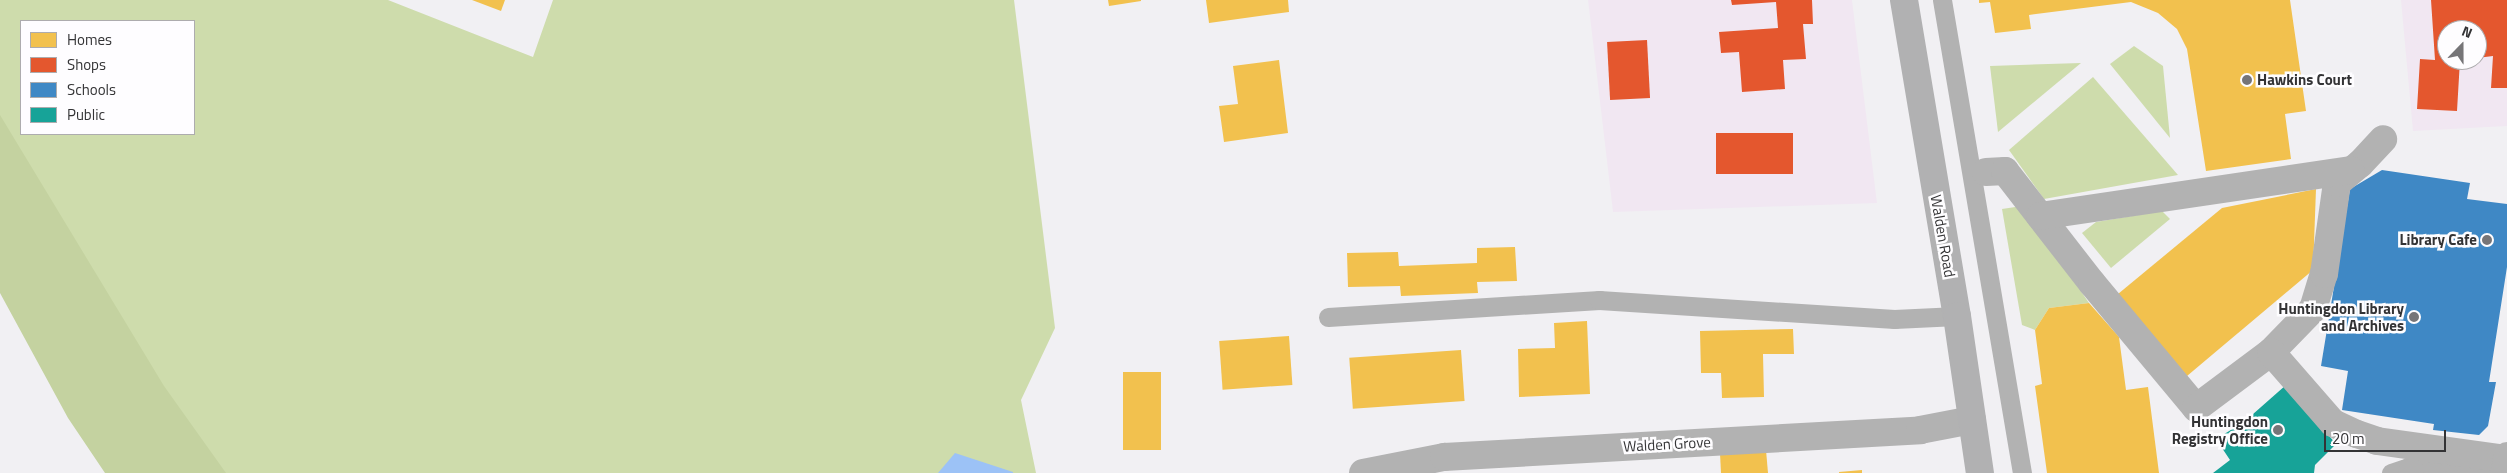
<!DOCTYPE html>
<style>
body{margin:0}
#map{position:relative;width:2507px;height:473px;overflow:hidden;background:#f1f0f3;font-family:"Titillium Web",sans-serif}
div>[style]{position:absolute}
.commercial>*{inset:0;background:#f1e7f2}
.green>*{inset:0;background:#cedcac}
.forest>*{inset:0;background:#c4d2a0}
.water>*{inset:0;background:#9cc2f6}
.homes>*{inset:0;background:#f2c14e;transform-origin:0 0}
.shops>*{inset:0;background:#e4572e;transform-origin:0 0}
.schools>*{inset:0;background:#3f88c5}
.public>*{inset:0;background:#17a398}
.service>*{height:19px;margin:-9.5px;padding:0 9.5px;transform-origin:9.5px;border-radius:9.5px;background:#b2b2b2}
.pedestrian>*{height:28px;margin:-14px;padding:0 14px;transform-origin:14px;border-radius:14px;background:#b2b2b2}
.minor>*{height:28px;margin:-14px;padding:0 14px;transform-origin:14px;border-radius:14px;background:#b2b2b2}
.secondary>*{height:28px;margin:-14px;padding:0 14px;transform-origin:14px;border-radius:14px;background:#b1b1b2}
.dots>*{width:14px;height:14px;translate:-50% -50%;box-sizing:border-box;border:2px solid #fefdff;border-radius:50%}
span{translate:-50% -50%;white-space:nowrap;text-align:center;line-height:1.15;-webkit-text-stroke:5px #fefdff;paint-order:stroke}
.poi-label{font-size:15px;color:#333335;font-weight:700}
.left{translate:0 -50%;text-align:left}
.right{translate:-100% -50%;text-align:right}
.street-label{font-size:15px;color:#333335}
.legend{position:absolute;left:20px;top:20px;width:175px;height:115px;box-sizing:border-box;background:#fefdff;border:1px solid #adacae;margin:0;padding:6px 9px;list-style:none;font-size:15px;color:#333335}
.legend li{display:flex;align-items:center;gap:10px;height:25px}
.legend b{width:25px;border:1px solid #adacae}
.north{position:absolute;left:2437px;top:20px;width:50px;height:50px;box-sizing:border-box;background:#fefdff;border:1px solid #adacae;border-radius:50%;rotate:22deg;font-size:14px;font-weight:700;line-height:20px;text-align:center;color:#333335}
.north::after{content:'';display:block;margin:auto;width:18px;height:22px;background:#767578;clip-path:polygon(50% 0,100% 100%,50% 72%,0 100%)}
.scale{position:absolute;left:2324px;top:430px;width:122px;height:22px;box-sizing:border-box;border:2px solid #333335;border-top:0;padding-left:6px;font-size:15px;line-height:18px;white-space:nowrap;color:#333335;-webkit-text-stroke:4px #fefdff;paint-order:stroke}
</style>
<div id="map">
<div class="commercial">
<i style="clip-path:polygon(1588px 0,1852px 0,1877px 203px,1613px 212px)"></i>
<i style="clip-path:polygon(evenodd,2401px 0,2507px 0,2507px 126px,2413px 131px,2401px 0,2447px 30px,2477px 30px,2477px 60px,2447px 60px,2447px 30px)"></i>
</div>
<div class="green">
<i style="clip-path:polygon(evenodd,0 0,388px 0,533px 57px,553px 0,1014px 0,1055px 328px,1021px 400px,1036px 473px,140px 473px,0 181px,0 0,21px 21px,194px 21px,194px 134px,21px 134px,21px 21px)"></i>
<i style="clip-path:polygon(2134px 46px,2163px 66px,2170px 138px,2110px 64px)"></i>
<i style="clip-path:polygon(2081px 63px,1998px 132px,1990px 66px)"></i>
<i style="clip-path:polygon(2093px 77px,2178px 175px,2044px 199px,2009px 150px)"></i>
<i style="clip-path:polygon(2022px 206px,2089px 303px,2049px 308px,2035px 330px,2022px 325px,2002px 209px)"></i>
<i style="clip-path:polygon(2162px 211px,2170px 219px,2111px 268px,2082px 233px,2096px 222px)"></i>
</div>
<div class="forest">
<i style="clip-path:polygon(0 115px,164px 386px,226px 473px,105px 473px,68px 418px,0 293px)"></i>
</div>
<div class="water">
<i style="clip-path:polygon(955px 453px,1013px 472px,1013px 473px,938px 473px)"></i>
</div>
<div class="homes">
<i style="clip-path:polygon(472px 0,505px 0,501px 11px)"></i>
<i style="clip-path:polygon(1108px 0,1141px 0,1141px 1px,1109px 6px)"></i>
<i style="clip-path:polygon(1206px 0,1288px 0,1289px 12px,1209px 23px)"></i>
<i style="clip-path:polygon(1979px 0,2290px 0,2306px 111px,2285px 114px,2291px 159px,2206px 171px,2187px 49px,2177px 29px,2158px 13px,2131px 2px,2029px 15px,2031px 29px,1995px 33px,1990px 2px,1979px 3px)"></i>
<i style="clip-path:polygon(1279px 60px,1288px 133px,1224px 142px,1219px 106px,1238px 104px,1233px 66px)"></i>
<i style="clip-path:polygon(2316px 189px,2313px 270px,2187px 376px,2118px 294px,2222px 208px)"></i>
<i style="clip-path:polygon(1515px 247px,1517px 281px,1477px 282px,1478px 293px,1401px 296px,1400px 286px,1348px 287px,1347px 253px,1398px 252px,1399px 266px,1477px 263px,1477px 248px)"></i>
<i style="clip-path:polygon(2089px 303px,2119px 337px,2126px 390px,2148px 387px,2159px 473px,2047px 473px,2035px 386px,2042px 384px,2035px 330px,2049px 308px)"></i>
<i style="clip-path:polygon(1587px 321px,1590px 394px,1519px 397px,1518px 349px,1555px 348px,1554px 323px)"></i>
<i style="clip-path:polygon(1793px 329px,1794px 354px,1763px 354px,1764px 397px,1722px 398px,1721px 373px,1701px 373px,1700px 331px)"></i>
<i style="left:1289px;top:336px;width:49px;height:70px;rotate:86deg"></i>
<i style="left:1461px;top:350px;width:51px;height:112px;rotate:86deg"></i>
<i style="left:1123px;top:372px;width:38px;height:78px"></i>
<i style="clip-path:polygon(1766px 450px,1768px 473px,1721px 473px,1720px 453px)"></i>
<i style="clip-path:polygon(1862px 470px,1862px 473px,1839px 473px,1839px 472px)"></i>
</div>
<div class="shops">
<i style="clip-path:polygon(1731px 0,1812px 0,1813px 24px,1803px 24px,1806px 59px,1783px 60px,1785px 89px,1742px 92px,1739px 52px,1721px 53px,1719px 32px,1778px 28px,1776px 2px,1732px 5px)"></i>
<i style="clip-path:polygon(2431px 0,2507px 0,2507px 88px,2491px 88px,2493px 56px,2477px 58px,2477px 30px,2447px 30px,2447px 60px,2460px 60px,2457px 111px,2417px 109px,2420px 59px,2435px 60px)"></i>
<i style="left:1647px;top:40px;width:58px;height:40px;rotate:87deg"></i>
<i style="left:1793px;top:133px;width:41px;height:77px;rotate:90deg"></i>
</div>
<div class="schools">
<i style="clip-path:polygon(2382px 170px,2470px 183px,2467px 199px,2507px 204px,2507px 267px,2489px 382px,2496px 382px,2488px 426px,2479px 435px,2433px 430px,2434px 424px,2342px 410px,2348px 371px,2321px 366px,2350px 189px)"></i>
</div>
<div class="public">
<i style="clip-path:polygon(2286px 385px,2336px 444px,2315px 465px,2314px 473px,2213px 473px,2230px 460px,2216px 439px,2244px 422px)"></i>
</div>
<div class="service">
<i style="left:1942px;top:0;width:480px;rotate:80.4deg"></i>
<i style="left:1328px;top:317px;width:272px;rotate:-3.6deg"></i>
<i style="left:1599px;top:300px;width:296px;rotate:3.7deg"></i>
<i style="left:1894px;top:319px;width:63px;rotate:-2.7deg"></i>
<i style="left:2391px;top:473px;width:18px;rotate:-19deg"></i>
<i style="left:2408px;top:467px;width:23px"></i>
<i style="left:2431px;top:467px;width:52px;rotate:6.6deg"></i>
</div>
<div class="pedestrian">
<i style="left:1986px;top:172px;width:19px;rotate:-3deg"></i>
<i style="left:2005px;top:171px;width:142px;rotate:52.2deg"></i>
<i style="left:2092px;top:283px;width:163px;rotate:50.2deg"></i>
<i style="left:2196px;top:408px;width:94px;rotate:-36.7deg"></i>
<i style="left:2271px;top:352px;width:60px;rotate:-45.7deg"></i>
<i style="left:2313px;top:309px;width:37px;rotate:-73deg"></i>
<i style="left:2324px;top:274px;width:92px;rotate:-81.9deg"></i>
<i style="left:2337px;top:183px;width:30px;rotate:-40deg"></i>
<i style="left:2360px;top:164px;width:34px;rotate:-47deg"></i>
<i style="left:2040px;top:216px;width:314px;rotate:-8.4deg"></i>
<i style="left:2271px;top:352px;width:94px;rotate:48.9deg"></i>
<i style="left:2333px;top:423px;width:26px;rotate:25deg"></i>
<i style="left:2357px;top:434px;width:21px;rotate:19deg"></i>
<i style="left:2377px;top:441px;width:130px;rotate:7.9deg"></i>
</div>
<div class="minor">
<i style="left:1363px;top:473px;width:83px;rotate:-11.2deg"></i>
<i style="left:1444px;top:457px;width:477px;rotate:-3.2deg"></i>
<i style="left:1920px;top:430px;width:53px;rotate:-10.9deg"></i>
<i style="left:2505px;top:473px;width:17px;rotate:-83deg"></i>
</div>
<div class="secondary">
<i style="left:1904px;top:0;width:320px;rotate:80.5deg"></i>
<i style="left:1957px;top:316px;width:159px;rotate:81.7deg"></i>
</div>
<div class="dots">
<i style="left:2247px;top:80px;background:#767578"></i>
<i style="left:2487px;top:240px;background:#767578"></i>
<i style="left:2414px;top:317px;background:#767578"></i>
<i style="left:2278px;top:430px;background:#767578"></i>
</div>
<div class="poi-label">
<span class="left" style="left:2257px;top:80px">Hawkins Court</span>
<span class="right" style="left:2477px;top:240px">Library Cafe</span>
<span class="right" style="left:2404px;top:317px">Huntingdon Library<br>and Archives</span>
<span class="right" style="left:2268px;top:430px">Huntingdon<br>Registry Office</span>
</div>
<div class="street-label">
<span style="left:1943px;top:236px;rotate:80deg">Walden Road</span>
<span style="left:1667px;top:444px;rotate:-3deg">Walden Grove</span>
</div>
<ul class="legend">
<li><b style="height:14px;background:#f2c14e"></b>Homes</li>
<li><b style="height:14px;background:#e4572e"></b>Shops</li>
<li><b style="height:14px;background:#3f88c5"></b>Schools</li>
<li><b style="height:14px;background:#17a398"></b>Public</li>
</ul>
<div class="north">N</div>
<div class="scale">20 m</div>
</div>
